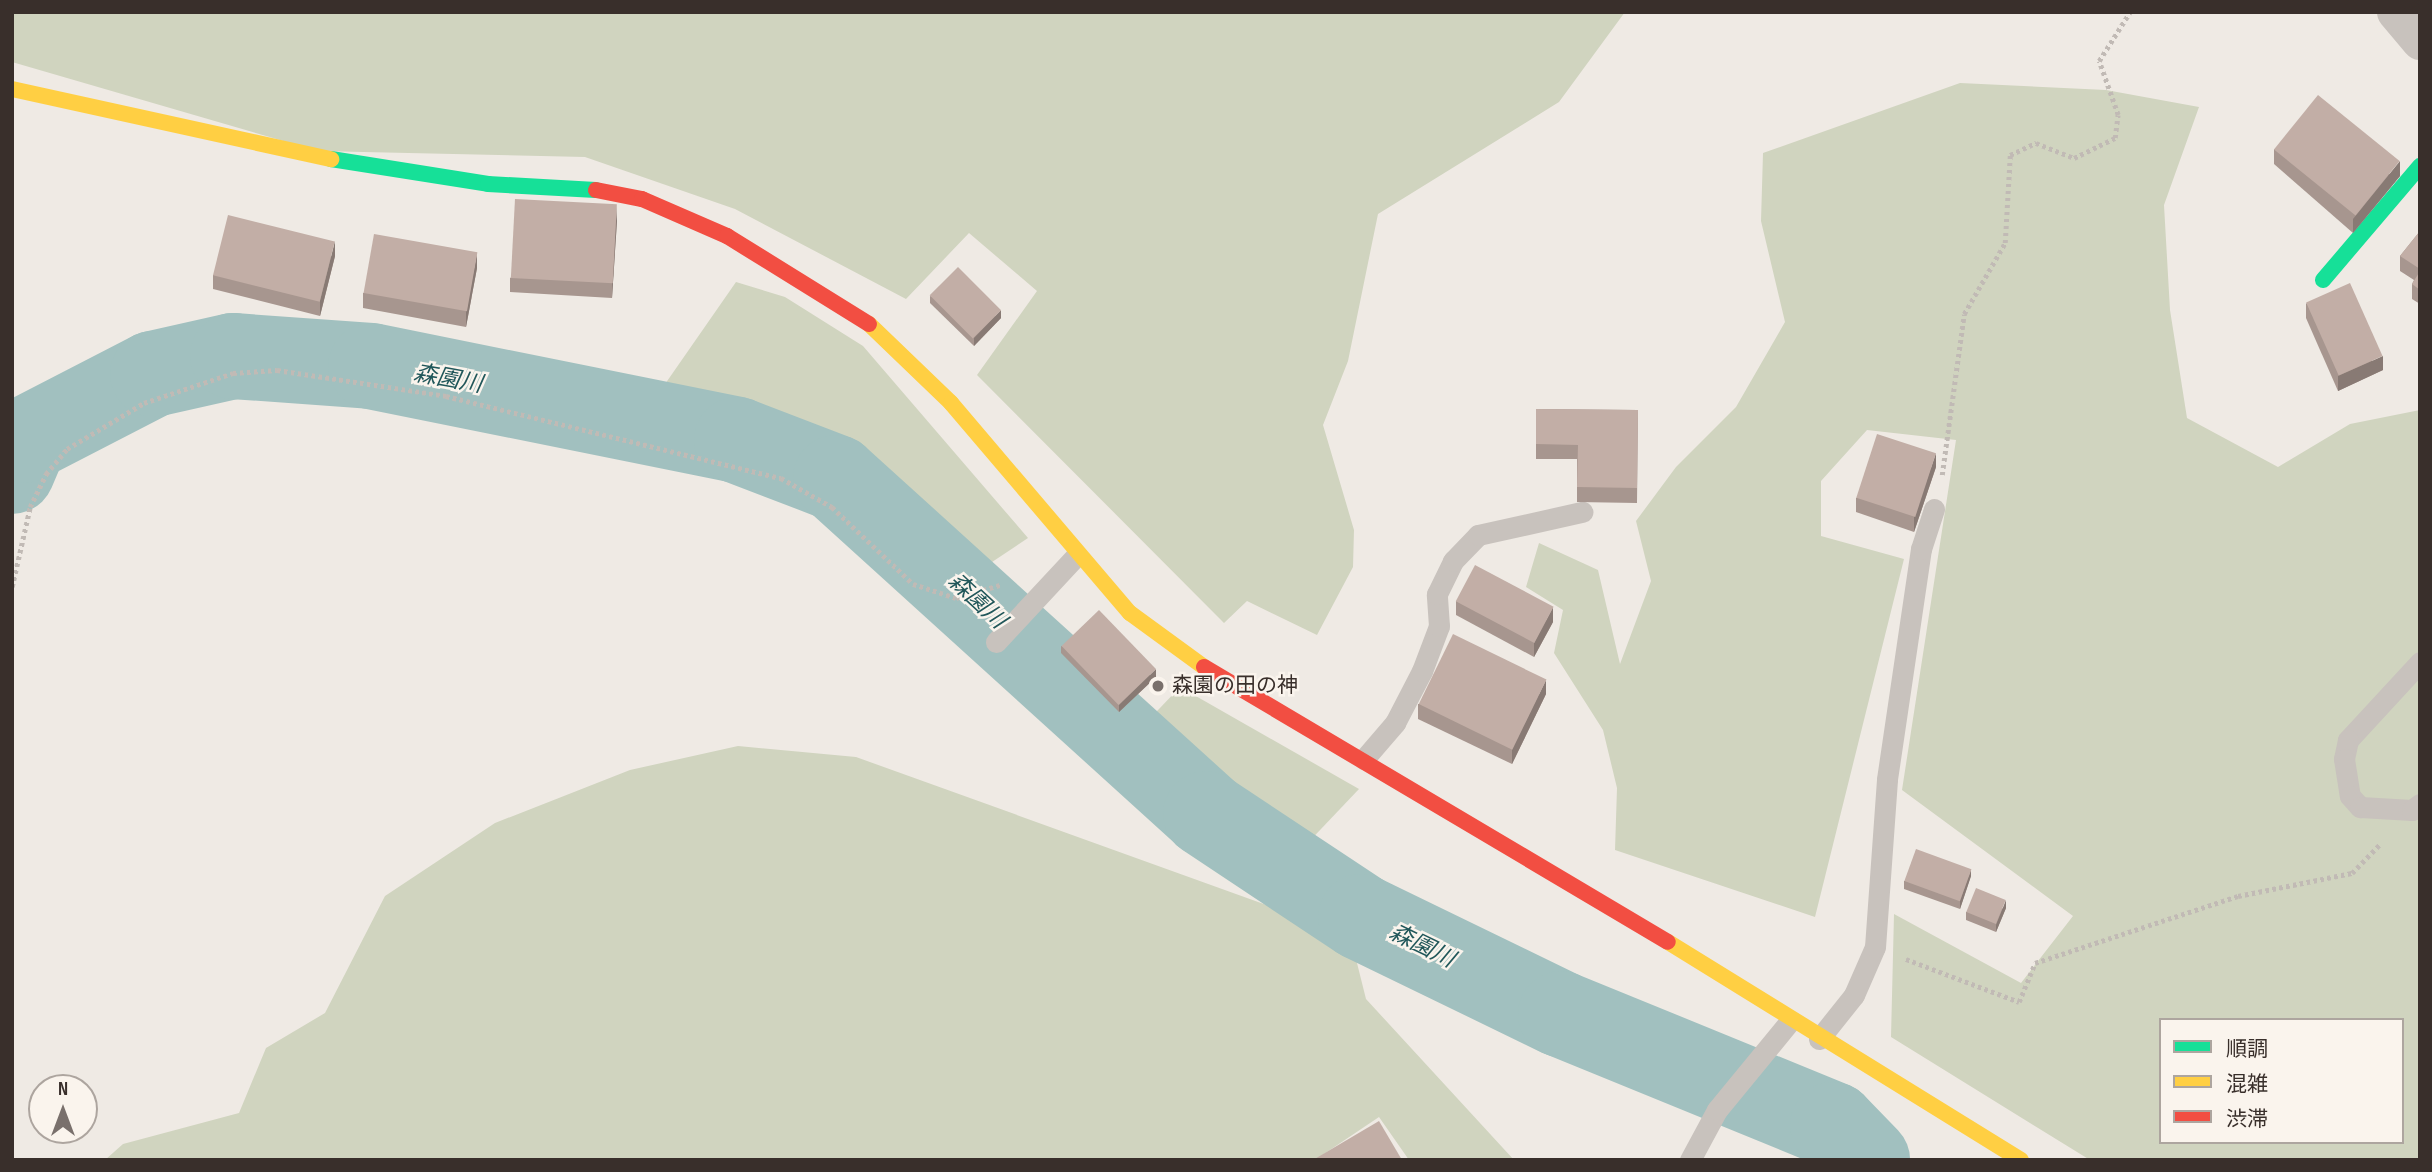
<!DOCTYPE html>
<meta charset="utf-8">
<style>
body{margin:0}
#map{position:relative;width:2432px;height:1172px;overflow:hidden;background:#efeae4;font-family:"Sofia Sans Condensed","Noto Sans JP",sans-serif}
div>[style]{position:absolute}
.green>*{inset:0;background:#d0d4bf}
.stream>*{height:14px;margin:-7px;padding:0 7px;transform-origin:7px;border-radius:7px;background:#a1c0bf}
.river>*{height:86px;margin:-43px;padding:0 43px;transform-origin:43px;border-radius:43px;background:#a1c0bf}
.path>*{height:4.5px;margin-top:-2.25px;transform-origin:0;background:repeating-linear-gradient(90deg,#c1bab5 0 3.5px,transparent 0 7px)}
.lane>*{height:21px;margin:-10.5px;padding:0 10.5px;transform-origin:10.5px;border-radius:10.5px;background:#c8c2bd}
.street>*{height:38px;margin:-19px;padding:0 19px;transform-origin:19px;border-radius:19px;background:#c8c2bd}
.fast>*{height:16px;margin:-8px;padding:0 8px;transform-origin:8px;border-radius:8px;background:#16e098}
.slow>*{height:16px;margin:-8px;padding:0 8px;transform-origin:8px;border-radius:8px;background:#ffcf43}
.jam>*{height:16px;margin:-8px;padding:0 8px;transform-origin:8px;border-radius:8px;background:#f24e42}
.wall>*{inset:0;background:#a7968f}
.shaded-wall>*{inset:0;background:#887a74}
.building>*{inset:0;background:#c2aea6;transform-origin:0 0}
.dots>*{width:19px;height:19px;translate:-50% -50%;box-sizing:border-box;border:4px solid #faf4ed;border-radius:50%}
span{translate:-50% -50%;white-space:nowrap;text-align:center;line-height:1.15;-webkit-text-stroke:5px #faf4ed;paint-order:stroke}
.poi-label{font-size:21px;color:#392f2b}
.left{translate:0 -50%;text-align:left}
.water-label{font-size:23px;color:#21575a;font-style:italic}
.frame{position:absolute;inset:0;border:14px solid #392f2b;pointer-events:none}
.legend{position:absolute;left:2159px;top:1018px;width:245px;height:126px;box-sizing:border-box;background:#faf4ed;border:2px solid #ada59f;margin:0;padding:9px 12px;list-style:none;font-size:21px;color:#392f2b}
.legend li{display:flex;align-items:center;gap:14px;height:35px}
.legend b{width:35px;border:2px solid #ada59f}
.north{position:absolute;left:28px;top:1074px;width:70px;height:70px;box-sizing:border-box;background:#faf4ed;border:2px solid #ada59f;border-radius:50%;rotate:0deg;font-size:19px;font-weight:700;line-height:28px;text-align:center;color:#392f2b}
.north::after{content:'';display:block;margin:auto;width:24px;height:32px;background:#79706c;clip-path:polygon(50% 0,100% 100%,50% 72%,0 100%)}
</style>
<div id="map">
<div class="green">
<i style="clip-path:polygon(12px 12px,1625px 12px,1559px 102px,1378px 214px,1348px 361px,1323px 425px,1354px 530px,1353px 567px,1317px 635px,1247px 601px,1224px 623px,977px 375px,1037px 291px,969px 233px,906px 299px,735px 209px,585px 157px,318px 151px,12px 62px)"></i>
<i style="clip-path:polygon(evenodd,1960px 83px,2106px 90px,2199px 107px,2164px 205px,2170px 310px,2187px 418px,2278px 467px,2350px 424px,2420px 410px,2420px 1160px,2090px 1160px,1891px 1037px,1894px 914px,2021px 983px,2073px 916px,1902px 790px,1956px 440px,1867px 430px,1821px 481px,1821px 536px,1904px 559px,1815px 917px,1615px 850px,1617px 788px,1603px 730px,1554px 653px,1563px 610px,1526px 587px,1539px 543px,1598px 570px,1620px 664px,1651px 581px,1636px 521px,1676px 467px,1736px 407px,1785px 322px,1761px 221px,1763px 153px,1960px 83px,2161px 1020px,2402px 1020px,2402px 1142px,2161px 1142px,2161px 1020px)"></i>
<i style="clip-path:polygon(736px 282px,785px 297px,863px 346px,1028px 538px,974px 574px,816px 440px,663px 387px)"></i>
<i style="clip-path:polygon(1180px 687px,1359px 789px,1302px 849px,1138px 731px)"></i>
<i style="clip-path:polygon(738px 746px,856px 757px,1350px 935px,1366px 999px,1514px 1160px,1409px 1160px,1379px 1117px,1315px 1160px,105px 1160px,123px 1144px,239px 1113px,266px 1048px,325px 1013px,385px 896px,495px 823px,630px 770px)"></i>
</div>
<div class="stream">
<i style="left:12px;top:428px;width:18px;rotate:43deg"></i>
</div>
<div class="river">
<i style="left:12px;top:471px;width:34px;rotate:-67deg"></i>
<i style="left:25px;top:440px;width:144px;rotate:-27.3deg"></i>
<i style="left:153px;top:374px;width:82px;rotate:-12.7deg"></i>
<i style="left:233px;top:356px;width:138px;rotate:4.1deg"></i>
<i style="left:371px;top:366px;width:373px;rotate:11.4deg"></i>
<i style="left:737px;top:440px;width:106px;rotate:21deg"></i>
<i style="left:836px;top:478px;width:500px;rotate:42.2deg"></i>
<i style="left:1206px;top:814px;width:186px;rotate:33.6deg"></i>
<i style="left:1361px;top:917px;width:222px;rotate:25.9deg"></i>
<i style="left:1561px;top:1014px;width:294px;rotate:22.2deg"></i>
<i style="left:1833px;top:1125px;width:49px;rotate:45.8deg"></i>
</div>
<div class="path">
<i style="left:1942px;top:475px;width:162px;rotate:-82.2deg"></i>
<i style="left:1964px;top:314px;width:82px;rotate:-60deg"></i>
<i style="left:2005px;top:243px;width:88px;rotate:-86.7deg"></i>
<i style="left:2010px;top:155px;width:29px;rotate:-25deg"></i>
<i style="left:2036px;top:143px;width:41px;rotate:21.5deg"></i>
<i style="left:2074px;top:158px;width:46px;rotate:-26deg"></i>
<i style="left:2115px;top:138px;width:23px;rotate:-83deg"></i>
<i style="left:2118px;top:115px;width:57px;rotate:-109.4deg"></i>
<i style="left:2099px;top:61px;width:58px;rotate:-57.7deg"></i>
<i style="left:12px;top:587px;width:82px;rotate:-77.3deg"></i>
<i style="left:30px;top:507px;width:37px;rotate:-64deg"></i>
<i style="left:46px;top:474px;width:33px;rotate:-50deg"></i>
<i style="left:67px;top:449px;width:90px;rotate:-30.9deg"></i>
<i style="left:144px;top:403px;width:94px;rotate:-18.6deg"></i>
<i style="left:233px;top:373px;width:44px;rotate:-3.9deg"></i>
<i style="left:277px;top:370px;width:171px;rotate:8.7deg"></i>
<i style="left:446px;top:396px;width:345px;rotate:13.8deg"></i>
<i style="left:781px;top:478px;width:59px;rotate:29.6deg"></i>
<i style="left:832px;top:507px;width:112px;rotate:43.5deg"></i>
<i style="left:913px;top:584px;width:45px;rotate:18deg"></i>
<i style="left:956px;top:598px;width:46px;rotate:-16.5deg"></i>
<i style="left:1906px;top:959px;width:121px;rotate:20.8deg"></i>
<i style="left:2019px;top:1002px;width:42px;rotate:-67.7deg"></i>
<i style="left:2035px;top:963px;width:214px;rotate:-18.3deg"></i>
<i style="left:2238px;top:896px;width:116px;rotate:-11.4deg"></i>
<i style="left:2352px;top:873px;width:40px;rotate:-46deg"></i>
</div>
<div class="lane">
<i style="left:996px;top:642px;width:117px;rotate:-47.1deg"></i>
<i style="left:2420px;top:662px;width:106px;rotate:132.7deg"></i>
<i style="left:2348px;top:740px;width:19px;rotate:102deg"></i>
<i style="left:2344px;top:759px;width:37px;rotate:81deg"></i>
<i style="left:2350px;top:796px;width:15px;rotate:48deg"></i>
<i style="left:2360px;top:807px;width:52px;rotate:3.3deg"></i>
<i style="left:2412px;top:810px;width:10px;rotate:-37deg"></i>
<i style="left:1364px;top:759px;width:48px;rotate:-49.3deg"></i>
<i style="left:1395px;top:723px;width:59px;rotate:-62.6deg"></i>
<i style="left:1422px;top:671px;width:48px;rotate:-69.3deg"></i>
<i style="left:1439px;top:626px;width:32px;rotate:-94deg"></i>
<i style="left:1437px;top:594px;width:37px;rotate:-64deg"></i>
<i style="left:1453px;top:561px;width:36px;rotate:-46deg"></i>
<i style="left:1478px;top:535px;width:107px;rotate:-12.5deg"></i>
<i style="left:1819px;top:1039px;width:56px;rotate:-51.5deg"></i>
<i style="left:1854px;top:995px;width:52px;rotate:-66.4deg"></i>
<i style="left:1875px;top:947px;width:168px;rotate:-85.9deg"></i>
<i style="left:1887px;top:779px;width:232px;rotate:-81.6deg"></i>
<i style="left:1921px;top:549px;width:42px;rotate:-72deg"></i>
<i style="left:1690px;top:1160px;width:57px;rotate:-61.6deg"></i>
<i style="left:1717px;top:1110px;width:115px;rotate:-50.6deg"></i>
</div>
<div class="street">
<i style="left:2396px;top:12px;width:38px;rotate:50deg"></i>
</div>
<div class="fast">
<i style="left:331px;top:159px;width:159px;rotate:9deg"></i>
<i style="left:488px;top:184px;width:108px;rotate:3.2deg"></i>
<i style="left:2323px;top:280px;width:150px;rotate:-49.6deg"></i>
</div>
<div class="slow">
<i style="left:12px;top:89px;width:327px;rotate:12.4deg"></i>
<i style="left:869px;top:324px;width:114px;rotate:43.9deg"></i>
<i style="left:951px;top:403px;width:276px;rotate:49.6deg"></i>
<i style="left:1130px;top:613px;width:92px;rotate:36.1deg"></i>
<i style="left:1668px;top:942px;width:415px;rotate:31.7deg"></i>
</div>
<div class="jam">
<i style="left:596px;top:190px;width:47px;rotate:11.1deg"></i>
<i style="left:642px;top:199px;width:93px;rotate:23.5deg"></i>
<i style="left:727px;top:236px;width:167px;rotate:31.8deg"></i>
<i style="left:1204px;top:667px;width:539px;rotate:30.65deg"></i>
</div>
<div class="wall">
<i style="clip-path:polygon(2274px 149px,2400px 176px,2353px 233px,2274px 164px)"></i>
<i style="clip-path:polygon(617px 220px,612px 298px,510px 292px,510px 278px)"></i>
<i style="clip-path:polygon(2420px 231px,2420px 304px,2412px 299px,2412px 284px,2414px 280px,2400px 271px,2400px 256px)"></i>
<i style="clip-path:polygon(335px 256px,320px 316px,213px 289px,213px 275px)"></i>
<i style="clip-path:polygon(477px 268px,466px 327px,363px 308px,363px 293px)"></i>
<i style="clip-path:polygon(930px 296px,1001px 318px,974px 346px,930px 303px)"></i>
<i style="clip-path:polygon(2306px 303px,2383px 370px,2338px 391px,2306px 318px)"></i>
<i style="clip-path:polygon(1536px 409px,1638px 410px,1637px 503px,1577px 502px,1577px 459px,1536px 459px)"></i>
<i style="clip-path:polygon(1936px 467px,1914px 532px,1856px 512px,1856px 498px)"></i>
<i style="clip-path:polygon(1456px 601px,1553px 622px,1534px 657px,1456px 615px)"></i>
<i style="clip-path:polygon(1061px 646px,1156px 677px,1119px 712px,1061px 653px)"></i>
<i style="clip-path:polygon(1546px 694px,1512px 764px,1418px 719px,1418px 704px)"></i>
<i style="clip-path:polygon(1971px 876px,1960px 909px,1904px 889px,1904px 881px)"></i>
<i style="clip-path:polygon(2006px 908px,1996px 932px,1966px 920px,1966px 912px)"></i>
</div>
<div class="shaded-wall">
<i style="clip-path:polygon(2400px 161px,2400px 176px,2353px 233px,2353px 219px)"></i>
<i style="clip-path:polygon(617px 205px,617px 220px,612px 298px,612px 283px)"></i>
<i style="clip-path:polygon(335px 241px,335px 256px,320px 316px,320px 301px)"></i>
<i style="clip-path:polygon(477px 253px,477px 268px,466px 327px,466px 312px)"></i>
<i style="clip-path:polygon(1001px 310px,1001px 318px,974px 346px,974px 338px)"></i>
<i style="clip-path:polygon(2383px 356px,2383px 370px,2338px 391px,2338px 376px)"></i>
<i style="clip-path:polygon(1936px 453px,1936px 467px,1914px 532px,1914px 517px)"></i>
<i style="clip-path:polygon(1553px 607px,1553px 622px,1534px 657px,1534px 643px)"></i>
<i style="clip-path:polygon(1156px 669px,1156px 677px,1119px 712px,1119px 705px)"></i>
<i style="clip-path:polygon(1546px 680px,1546px 694px,1512px 764px,1512px 749px)"></i>
<i style="clip-path:polygon(1971px 869px,1971px 876px,1960px 909px,1960px 901px)"></i>
<i style="clip-path:polygon(2006px 900px,2006px 908px,1996px 932px,1996px 925px)"></i>
</div>
<div class="building">
<i style="left:2318px;top:95px;width:105px;height:70px;rotate:39deg"></i>
<i style="left:515px;top:199px;width:102px;height:79px;rotate:3deg"></i>
<i style="left:228px;top:215px;width:110px;height:62px;rotate:14deg"></i>
<i style="clip-path:polygon(2420px 231px,2420px 269px,2400px 256px)"></i>
<i style="left:374px;top:234px;width:105px;height:60px;rotate:10deg"></i>
<i style="left:958px;top:267px;width:61px;height:40px;rotate:45deg"></i>
<i style="clip-path:polygon(2420px 271px,2420px 290px,2412px 284px)"></i>
<i style="left:2350px;top:283px;width:80px;height:48px;rotate:66deg"></i>
<i style="clip-path:polygon(1536px 409px,1638px 410px,1637px 488px,1577px 487px,1578px 445px,1536px 444px)"></i>
<i style="left:1877px;top:434px;width:62px;height:67px;rotate:18deg"></i>
<i style="left:1475px;top:565px;width:89px;height:41px;rotate:28deg"></i>
<i style="left:1099px;top:610px;width:82px;height:52px;rotate:46deg"></i>
<i style="left:1453px;top:634px;width:104px;height:78px;rotate:26deg"></i>
<i style="left:1916px;top:849px;width:59px;height:34px;rotate:20deg"></i>
<i style="left:1976px;top:888px;width:32px;height:26px;rotate:22deg"></i>
<i style="clip-path:polygon(1379px 1121px,1402px 1160px,1313px 1160px)"></i>
</div>
<div class="dots">
<i style="left:1158px;top:686px;background:#79706c"></i>
</div>
<div class="poi-label">
<span class="left" style="left:1172px;top:686px">森園の田の神</span>
</div>
<div class="water-label">
<span style="left:448px;top:379px;rotate:10deg">森園川</span>
<span style="left:977px;top:601px;rotate:43deg">森園川</span>
<span style="left:1422px;top:946px;rotate:26deg">森園川</span>
</div>
<div class="frame"></div>
<ul class="legend">
<li><b style="height:9px;background:#16e098"></b>順調</li>
<li><b style="height:9px;background:#ffcf43"></b>混雑</li>
<li><b style="height:9px;background:#f24e42"></b>渋滞</li>
</ul>
<div class="north">N</div>
</div>
